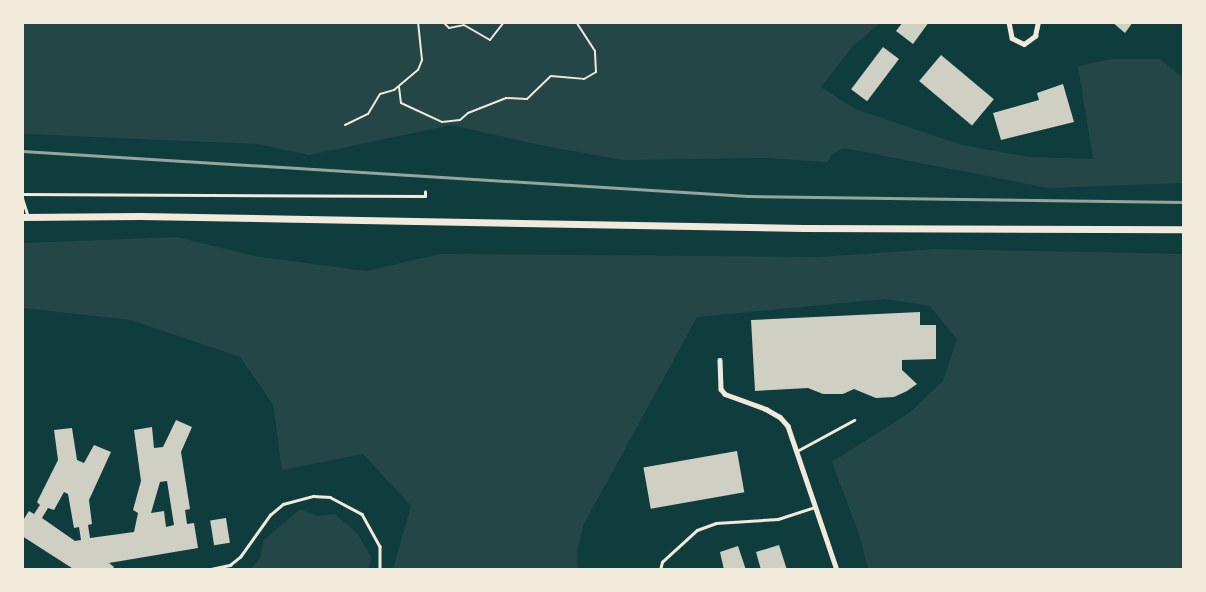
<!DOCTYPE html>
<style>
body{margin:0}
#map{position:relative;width:1206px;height:592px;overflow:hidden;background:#0f3d3e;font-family:Overpass,sans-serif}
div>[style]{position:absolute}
.green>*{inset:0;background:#244646}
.building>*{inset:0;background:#cfcfc3;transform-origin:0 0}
.path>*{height:2px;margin:-1px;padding:0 1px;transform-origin:1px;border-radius:1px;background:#f1e9da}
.service>*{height:2.5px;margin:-1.25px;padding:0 1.25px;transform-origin:1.25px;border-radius:1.25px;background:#f1e9da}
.minor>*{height:4.5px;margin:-2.25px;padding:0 2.25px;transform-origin:2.25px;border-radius:2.25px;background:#f1e9da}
.primary>*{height:7px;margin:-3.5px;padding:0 3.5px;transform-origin:3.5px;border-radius:3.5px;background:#f1e9da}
.rail>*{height:3px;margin:-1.5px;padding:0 1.5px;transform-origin:1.5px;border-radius:1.5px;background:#97a49c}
span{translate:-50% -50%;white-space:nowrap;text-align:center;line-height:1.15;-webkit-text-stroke:4.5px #f1e9da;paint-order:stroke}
.frame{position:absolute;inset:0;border:24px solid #f1e9da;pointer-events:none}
</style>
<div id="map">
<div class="green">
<i style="clip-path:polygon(23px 22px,880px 23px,853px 46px,821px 87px,855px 109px,962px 145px,1029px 157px,1093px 159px,1078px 66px,1112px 59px,1160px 59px,1184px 79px,1183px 183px,1048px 188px,844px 148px,832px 154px,827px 162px,766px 158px,623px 160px,540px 145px,451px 125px,309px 155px,257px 144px,23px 134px)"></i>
<i style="clip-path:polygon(177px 237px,254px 256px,366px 271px,440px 254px,818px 257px,936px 249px,1183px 254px,1183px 569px,868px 569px,860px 537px,832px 462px,909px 413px,943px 381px,957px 339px,930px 306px,885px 299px,697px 317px,584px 524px,577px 553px,578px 569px,393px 569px,411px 506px,363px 454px,282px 470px,273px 404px,240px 357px,131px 320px,23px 308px,23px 243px)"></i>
<i style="clip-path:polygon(300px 509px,317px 516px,335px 514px,357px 533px,371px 557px,369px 569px,251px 569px,260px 558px,263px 541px)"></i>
</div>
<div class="building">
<i style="clip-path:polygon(903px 22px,929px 22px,913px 44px,896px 31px)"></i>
<i style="clip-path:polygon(1112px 22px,1133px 22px,1125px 33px)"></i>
<i style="left:883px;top:47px;width:20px;height:53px;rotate:37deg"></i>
<i style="left:941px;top:55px;width:69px;height:34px;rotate:40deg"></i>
<i style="clip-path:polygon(1063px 84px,1074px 122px,1001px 140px,993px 113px,1039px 100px,1037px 93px)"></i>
<i style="clip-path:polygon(920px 312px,920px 325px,936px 325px,936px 359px,902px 360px,902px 370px,917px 384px,907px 391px,894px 397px,876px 398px,854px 389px,843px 394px,823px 394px,808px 388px,755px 391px,751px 320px)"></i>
<i style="clip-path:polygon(evenodd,176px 420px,192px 427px,181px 452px,190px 509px,185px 510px,187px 524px,194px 523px,198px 548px,109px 563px,114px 567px,112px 570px,75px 570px,22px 536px,22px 522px,29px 511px,34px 514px,40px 505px,37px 502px,58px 460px,54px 430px,72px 428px,77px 460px,84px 463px,94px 445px,111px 452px,89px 500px,92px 524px,88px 525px,90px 538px,134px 532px,138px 513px,133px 510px,141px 481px,134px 430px,152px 427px,154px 448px,163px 447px,176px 420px,167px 481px,174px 525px,166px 527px,164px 511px,151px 513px,160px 482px,167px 481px,176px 420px,64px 492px,68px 494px,74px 528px,79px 527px,81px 540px,75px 541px,42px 518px,48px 508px,54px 510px,64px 492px)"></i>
<i style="left:737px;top:451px;width:42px;height:95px;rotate:80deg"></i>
<i style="left:226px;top:518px;width:25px;height:16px;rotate:81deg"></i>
<i style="clip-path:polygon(779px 545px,787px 570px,761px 570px,756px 552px)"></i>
<i style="clip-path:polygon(738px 546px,746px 570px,724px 570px,720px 552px)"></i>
</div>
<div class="path">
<i style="left:443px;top:22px;width:8px;rotate:45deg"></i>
<i style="left:449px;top:28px;width:15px;rotate:-11deg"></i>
<i style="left:464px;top:25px;width:30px;rotate:30deg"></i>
<i style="left:490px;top:40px;width:23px;rotate:-52deg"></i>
<i style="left:399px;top:87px;width:16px;rotate:83deg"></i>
<i style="left:401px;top:103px;width:45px;rotate:24.9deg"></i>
<i style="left:442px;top:122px;width:18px;rotate:-6deg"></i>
<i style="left:460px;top:120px;width:11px;rotate:-41deg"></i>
<i style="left:468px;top:113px;width:41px;rotate:-21.5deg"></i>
<i style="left:506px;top:98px;width:21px;rotate:3deg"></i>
<i style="left:527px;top:99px;width:33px;rotate:-44deg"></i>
<i style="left:551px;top:76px;width:33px;rotate:5deg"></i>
<i style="left:584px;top:79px;width:14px;rotate:-30deg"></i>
<i style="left:596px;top:72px;width:21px;rotate:-93deg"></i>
<i style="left:595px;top:51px;width:35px;rotate:-123deg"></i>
<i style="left:345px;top:125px;width:25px;rotate:-26deg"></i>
<i style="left:368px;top:114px;width:23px;rotate:-59deg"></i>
<i style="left:380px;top:94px;width:15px;rotate:-16deg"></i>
<i style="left:394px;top:90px;width:31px;rotate:-40deg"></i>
<i style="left:418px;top:70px;width:11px;rotate:-68deg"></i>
<i style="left:422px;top:60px;width:38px;rotate:-96deg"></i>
</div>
<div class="service">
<i style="left:22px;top:194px;width:403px;rotate:0.3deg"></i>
<i style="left:425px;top:196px;width:4px;rotate:-90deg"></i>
<i style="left:22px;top:197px;width:19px;rotate:72deg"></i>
<i style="left:797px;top:451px;width:65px;rotate:-28.5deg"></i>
<i style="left:206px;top:570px;width:25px;rotate:-12deg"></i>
<i style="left:230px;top:565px;width:13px;rotate:-39deg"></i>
<i style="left:240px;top:557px;width:52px;rotate:-54.5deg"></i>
<i style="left:270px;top:515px;width:17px;rotate:-40deg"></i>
<i style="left:283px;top:504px;width:31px;rotate:-15deg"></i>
<i style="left:313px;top:496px;width:17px;rotate:3deg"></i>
<i style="left:330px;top:497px;width:36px;rotate:28deg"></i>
<i style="left:362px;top:514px;width:37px;rotate:61deg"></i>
<i style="left:380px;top:546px;width:24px;rotate:90deg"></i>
<i style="left:660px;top:570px;width:8px;rotate:-76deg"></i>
<i style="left:662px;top:562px;width:47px;rotate:-42.4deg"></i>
<i style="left:697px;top:530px;width:20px;rotate:-20deg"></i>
<i style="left:716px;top:523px;width:62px;rotate:-3.7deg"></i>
<i style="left:778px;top:519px;width:38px;rotate:-18deg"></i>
</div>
<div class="minor">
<i style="left:1009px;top:22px;width:16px;rotate:79deg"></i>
<i style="left:1012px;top:38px;width:13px;rotate:27deg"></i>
<i style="left:1024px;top:44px;width:14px;rotate:-36deg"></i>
<i style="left:1035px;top:36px;width:14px;rotate:-78deg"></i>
<i style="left:720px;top:360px;width:29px;rotate:88deg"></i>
<i style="left:721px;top:389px;width:6px;rotate:51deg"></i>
<i style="left:725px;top:394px;width:44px;rotate:20.1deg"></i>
<i style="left:766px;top:409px;width:16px;rotate:30deg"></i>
<i style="left:780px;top:417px;width:12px;rotate:48deg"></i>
<i style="left:788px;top:426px;width:152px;rotate:71.2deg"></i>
</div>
<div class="primary">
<i style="left:22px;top:217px;width:118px;rotate:-0.5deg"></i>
<i style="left:140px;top:216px;width:664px;rotate:1.04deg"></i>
<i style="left:804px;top:228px;width:380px;rotate:0.2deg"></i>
</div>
<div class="rail">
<i style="left:22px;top:151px;width:727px;rotate:3.55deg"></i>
<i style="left:748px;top:196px;width:436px;rotate:0.8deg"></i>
</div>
<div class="frame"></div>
</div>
